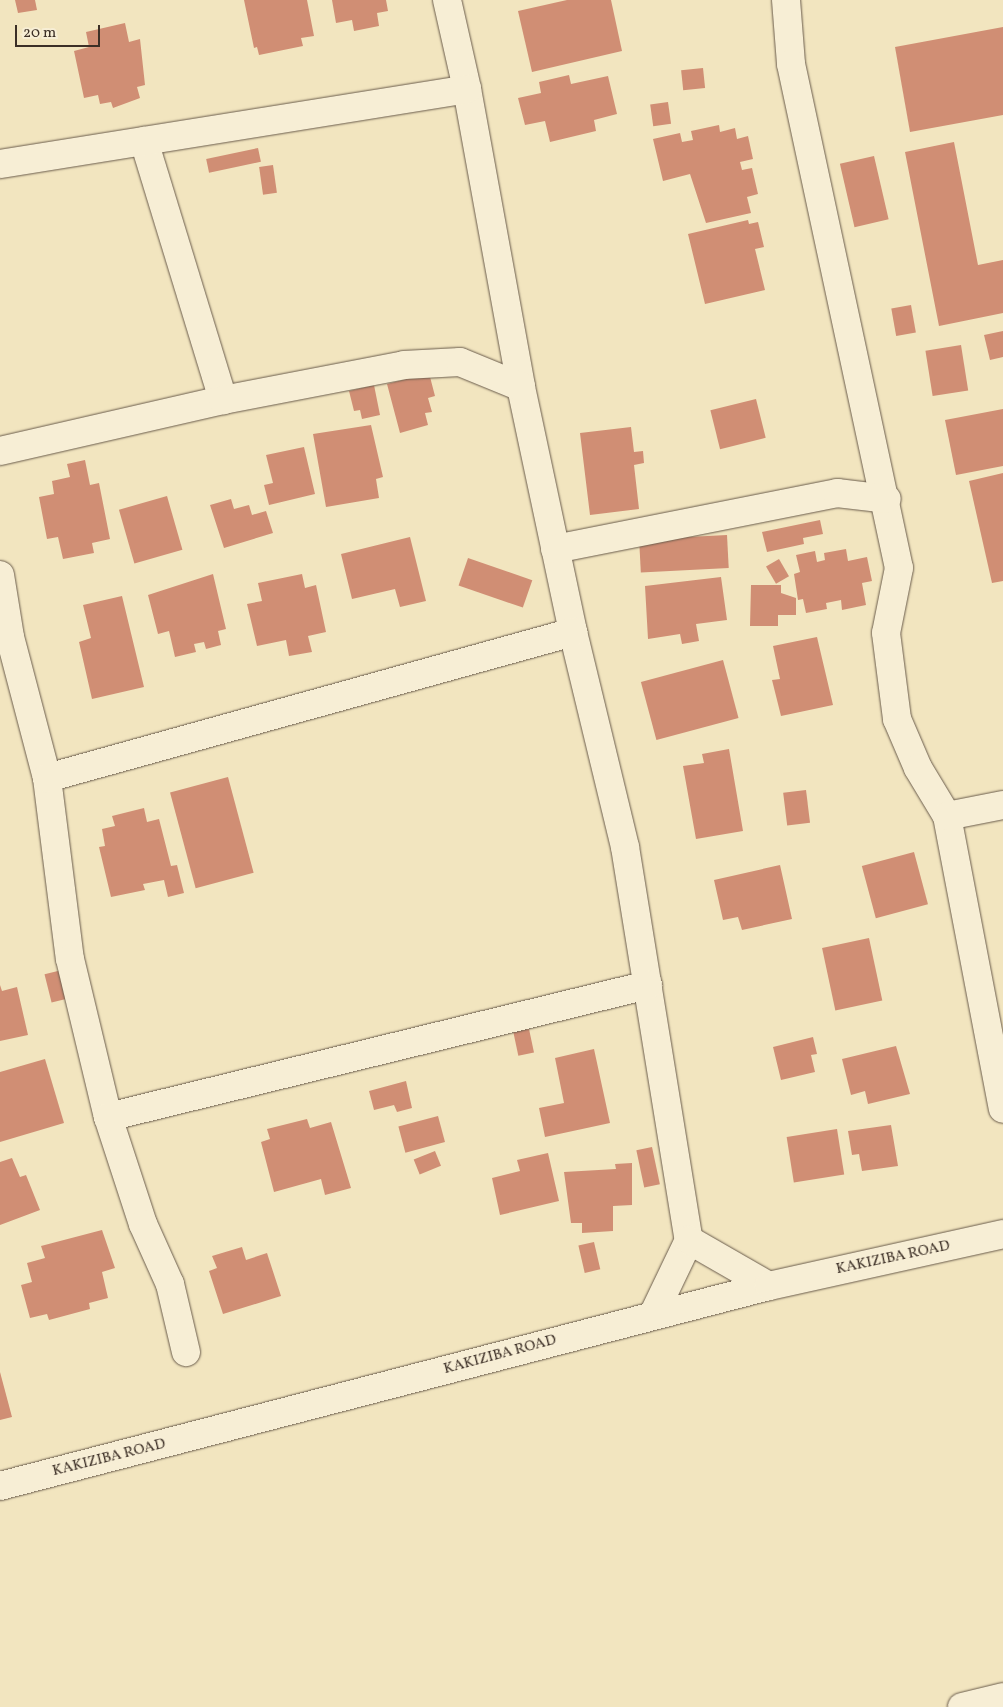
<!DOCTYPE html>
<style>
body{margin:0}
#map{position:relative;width:1003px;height:1707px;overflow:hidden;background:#f2e5bf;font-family:Vollkorn,serif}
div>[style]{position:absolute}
.building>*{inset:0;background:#d08e74;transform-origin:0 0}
.roads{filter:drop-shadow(0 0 1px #6a5c4c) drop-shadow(0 0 1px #6a5c4c)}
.minor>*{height:28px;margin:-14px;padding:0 14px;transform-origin:14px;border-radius:14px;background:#f7eed5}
span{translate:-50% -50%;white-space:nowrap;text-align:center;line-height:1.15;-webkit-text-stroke:5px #f7eed5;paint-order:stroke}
.street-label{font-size:15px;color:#3c2f26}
.scale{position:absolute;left:15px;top:25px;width:85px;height:22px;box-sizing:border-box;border:2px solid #3c2f26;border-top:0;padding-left:6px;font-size:15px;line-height:18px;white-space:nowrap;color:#3c2f26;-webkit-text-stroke:4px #f7eed5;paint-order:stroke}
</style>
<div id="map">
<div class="building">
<i style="clip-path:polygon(15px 0,35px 0,37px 10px,18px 13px)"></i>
<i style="clip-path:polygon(244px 0,307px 0,314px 36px,301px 38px,303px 46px,259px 55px,257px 47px,254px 48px)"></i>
<i style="clip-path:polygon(332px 0,386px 0,388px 11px,377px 13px,379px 26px,354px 31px,352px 20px,336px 23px)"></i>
<i style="clip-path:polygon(567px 0,611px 0,622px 51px,532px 72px,518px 11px)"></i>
<i style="clip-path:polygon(125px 23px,129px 42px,140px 39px,145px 85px,137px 87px,140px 98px,113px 108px,111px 102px,100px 104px,98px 95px,84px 98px,74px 51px,89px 47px,86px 32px)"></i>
<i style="clip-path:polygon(1003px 27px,1003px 115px,910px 132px,895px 47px)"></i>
<i style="left:703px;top:68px;width:20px;height:22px;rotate:84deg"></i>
<i style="clip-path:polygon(569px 75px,571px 84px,608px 76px,617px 114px,594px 120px,596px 131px,550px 142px,545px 121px,525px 125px,518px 98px,541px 93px,539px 82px)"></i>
<i style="left:668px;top:102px;width:22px;height:18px;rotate:82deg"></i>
<i style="clip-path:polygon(719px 125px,720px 132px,735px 128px,737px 139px,748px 136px,753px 159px,740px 162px,742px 170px,752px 168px,758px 194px,747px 197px,751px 213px,706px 223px,690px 174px,663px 181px,653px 139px,680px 133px,682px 142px,693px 140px,691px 131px)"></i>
<i style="clip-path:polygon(954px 142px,978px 265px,1003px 260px,1003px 313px,939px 326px,905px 152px)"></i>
<i style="left:258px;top:148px;width:14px;height:53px;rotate:78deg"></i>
<i style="left:874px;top:156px;width:65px;height:35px;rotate:77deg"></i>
<i style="left:273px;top:165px;width:28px;height:14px;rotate:82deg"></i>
<i style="clip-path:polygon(748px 220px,749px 224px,758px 222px,764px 247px,755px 249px,765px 290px,705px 304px,688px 234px)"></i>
<i style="left:911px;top:305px;width:28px;height:20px;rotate:80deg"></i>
<i style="clip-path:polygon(1003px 331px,1003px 357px,990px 360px,984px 335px)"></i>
<i style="left:961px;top:345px;width:46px;height:36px;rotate:81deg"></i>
<i style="clip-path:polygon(429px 373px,435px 396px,428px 398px,432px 412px,425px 413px,428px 425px,400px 433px,387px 384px)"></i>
<i style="clip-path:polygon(374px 385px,380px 415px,362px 419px,360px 410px,354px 411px,349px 391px)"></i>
<i style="left:756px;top:399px;width:40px;height:47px;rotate:76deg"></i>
<i style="clip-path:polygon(1003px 409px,1003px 466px,956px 475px,945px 420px)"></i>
<i style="clip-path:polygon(371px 425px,383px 477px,376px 479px,379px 498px,326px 507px,313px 434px)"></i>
<i style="clip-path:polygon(631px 427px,634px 452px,643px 451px,644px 463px,634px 465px,639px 509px,590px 515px,580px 433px)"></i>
<i style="clip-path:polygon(304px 447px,315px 494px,269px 505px,264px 485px,273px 483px,266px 455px)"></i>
<i style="clip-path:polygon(85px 460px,90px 485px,99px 483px,110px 539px,92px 543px,94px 553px,63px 559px,58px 537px,47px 539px,39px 497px,54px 494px,52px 481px,70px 477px,67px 464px)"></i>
<i style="clip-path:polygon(1003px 473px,1003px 581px,992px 583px,969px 481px)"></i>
<i style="left:167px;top:496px;width:56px;height:50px;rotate:74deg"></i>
<i style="clip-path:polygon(231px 499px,234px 509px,249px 505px,252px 515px,266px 511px,273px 533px,224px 548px,210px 505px)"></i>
<i style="clip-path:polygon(820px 520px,823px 534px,803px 538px,804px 544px,767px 552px,762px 532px)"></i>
<i style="left:727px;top:535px;width:33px;height:88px;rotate:87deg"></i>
<i style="clip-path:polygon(410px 537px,426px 601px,400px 607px,395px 589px,352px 599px,341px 554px)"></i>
<i style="clip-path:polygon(846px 549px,848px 561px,867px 557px,872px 581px,862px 583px,866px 605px,842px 610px,841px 600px,826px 603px,827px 609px,806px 613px,803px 599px,798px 600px,794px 574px,800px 572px,796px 555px,815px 551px,817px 562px,825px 560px,824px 553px)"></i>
<i style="left:468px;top:558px;width:68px;height:29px;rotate:19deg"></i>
<i style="left:779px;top:559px;width:20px;height:15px;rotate:60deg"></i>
<i style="clip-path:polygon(213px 574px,226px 629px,218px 631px,221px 645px,206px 649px,204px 642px,194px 644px,196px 652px,175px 657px,169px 631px,158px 634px,148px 595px)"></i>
<i style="clip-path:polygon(302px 574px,305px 588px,316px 585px,326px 632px,308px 636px,312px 652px,289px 656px,286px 640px,257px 646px,247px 604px,262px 601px,258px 583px)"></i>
<i style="clip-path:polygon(721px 577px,727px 620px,696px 624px,699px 641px,682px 644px,680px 634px,648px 639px,645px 586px)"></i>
<i style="clip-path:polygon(751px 585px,781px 585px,781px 593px,796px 598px,796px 615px,778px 615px,778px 626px,750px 626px)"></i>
<i style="clip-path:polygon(122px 596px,144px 687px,92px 699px,79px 642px,91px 638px,83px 605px)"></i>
<i style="clip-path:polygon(817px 637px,833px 705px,781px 716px,772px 680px,780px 679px,773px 646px)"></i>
<i style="left:723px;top:660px;width:60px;height:85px;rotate:75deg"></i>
<i style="clip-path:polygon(729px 749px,743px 831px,696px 839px,683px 766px,704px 763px,702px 754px)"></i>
<i style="left:228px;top:777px;width:99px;height:60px;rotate:75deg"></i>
<i style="left:806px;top:790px;width:33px;height:23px;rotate:83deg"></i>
<i style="clip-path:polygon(144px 808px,147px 822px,159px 819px,171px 866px,177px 865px,184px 893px,168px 897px,164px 880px,143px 884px,145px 890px,111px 897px,99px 847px,105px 846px,102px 829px,115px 826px,112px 816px)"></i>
<i style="left:914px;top:852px;width:54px;height:54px;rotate:75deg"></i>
<i style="clip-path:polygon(780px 865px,792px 919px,742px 930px,738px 917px,723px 920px,714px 880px)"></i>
<i style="left:869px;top:938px;width:64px;height:48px;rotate:78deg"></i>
<i style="left:62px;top:970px;width:29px;height:18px;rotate:76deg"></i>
<i style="clip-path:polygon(0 985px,2px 991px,17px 987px,28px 1035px,0 1041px)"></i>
<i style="left:529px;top:1029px;width:24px;height:16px;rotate:78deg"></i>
<i style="clip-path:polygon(813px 1037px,817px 1054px,811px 1055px,815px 1072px,781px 1080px,773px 1047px)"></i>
<i style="clip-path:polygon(896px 1046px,910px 1094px,868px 1104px,865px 1091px,851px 1095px,842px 1059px)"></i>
<i style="clip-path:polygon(594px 1049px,610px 1123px,545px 1137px,539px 1108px,564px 1103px,555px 1058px)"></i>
<i style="clip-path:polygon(45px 1059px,64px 1123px,0 1142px,0 1072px)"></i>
<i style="clip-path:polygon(406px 1081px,412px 1108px,397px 1112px,394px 1105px,374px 1110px,369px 1091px)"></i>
<i style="left:438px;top:1116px;width:27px;height:41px;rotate:75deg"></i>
<i style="clip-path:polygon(307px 1119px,310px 1128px,331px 1122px,351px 1188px,325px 1195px,321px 1179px,274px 1192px,261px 1142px,270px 1139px,267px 1129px)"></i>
<i style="clip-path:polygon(891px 1125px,898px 1166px,862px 1171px,859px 1154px,852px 1155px,848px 1131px)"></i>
<i style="left:837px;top:1129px;width:46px;height:51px;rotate:81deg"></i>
<i style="left:652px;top:1147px;width:38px;height:16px;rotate:78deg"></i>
<i style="left:435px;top:1151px;width:16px;height:23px;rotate:68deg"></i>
<i style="clip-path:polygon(548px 1153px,559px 1201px,500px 1215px,492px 1178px,520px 1171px,517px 1160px)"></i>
<i style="clip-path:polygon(12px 1158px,20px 1177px,26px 1175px,40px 1210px,0 1225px,0 1162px)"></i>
<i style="clip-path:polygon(632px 1163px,632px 1205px,613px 1206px,613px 1231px,582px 1233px,582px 1223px,571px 1223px,564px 1172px,616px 1169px,615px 1164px)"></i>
<i style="clip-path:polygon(102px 1230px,115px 1268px,102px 1272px,108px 1298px,89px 1303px,90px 1309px,49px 1320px,47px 1314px,30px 1318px,21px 1285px,32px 1282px,27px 1263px,45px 1258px,41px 1246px)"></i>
<i style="left:594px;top:1242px;width:28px;height:16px;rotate:77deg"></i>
<i style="clip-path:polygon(242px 1247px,246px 1260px,267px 1253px,281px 1296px,223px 1314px,209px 1271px,217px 1268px,212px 1256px)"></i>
<i style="clip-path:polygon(0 1372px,12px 1417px,0 1420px)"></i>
</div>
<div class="roads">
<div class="minor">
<i style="left:447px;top:0;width:91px;rotate:77.3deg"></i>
<i style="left:467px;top:89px;width:303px;rotate:79.7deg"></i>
<i style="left:521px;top:387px;width:250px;rotate:78deg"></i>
<i style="left:573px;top:632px;width:221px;rotate:76.4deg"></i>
<i style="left:625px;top:847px;width:398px;rotate:80.8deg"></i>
<i style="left:689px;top:1240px;width:83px;rotate:115.6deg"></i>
<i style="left:786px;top:0;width:64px;rotate:85.5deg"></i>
<i style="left:791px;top:64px;width:515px;rotate:77.91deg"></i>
<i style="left:899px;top:568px;width:66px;rotate:101.3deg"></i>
<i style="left:886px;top:633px;width:87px;rotate:82.7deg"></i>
<i style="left:897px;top:719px;width:53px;rotate:66.8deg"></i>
<i style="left:918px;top:768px;width:56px;rotate:58.9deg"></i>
<i style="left:947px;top:816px;width:298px;rotate:79.2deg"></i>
<i style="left:144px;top:141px;width:271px;rotate:73deg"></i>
<i style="left:0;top:164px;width:473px;rotate:-9.1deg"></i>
<i style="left:0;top:451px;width:229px;rotate:-12.9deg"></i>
<i style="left:223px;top:400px;width:184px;rotate:-10.9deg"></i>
<i style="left:404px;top:365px;width:56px;rotate:-3.1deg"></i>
<i style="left:460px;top:362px;width:66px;rotate:22.3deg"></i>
<i style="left:555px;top:549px;width:288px;rotate:-11.2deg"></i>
<i style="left:837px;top:493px;width:50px;rotate:6.8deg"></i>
<i style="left:0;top:575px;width:63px;rotate:80.8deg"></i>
<i style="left:10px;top:637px;width:146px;rotate:75.3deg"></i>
<i style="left:47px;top:778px;width:182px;rotate:82.8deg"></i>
<i style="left:70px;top:959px;width:163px;rotate:76.5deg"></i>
<i style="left:108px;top:1117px;width:113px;rotate:71.9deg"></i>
<i style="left:143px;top:1224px;width:66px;rotate:65.8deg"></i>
<i style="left:170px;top:1284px;width:70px;rotate:76.8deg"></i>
<i style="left:47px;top:778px;width:546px;rotate:-15.51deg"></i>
<i style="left:947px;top:816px;width:57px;rotate:-11.1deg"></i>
<i style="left:108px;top:1117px;width:556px;rotate:-13.74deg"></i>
<i style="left:689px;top:1240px;width:92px;rotate:29.9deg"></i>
<i style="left:0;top:1486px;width:795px;rotate:-14.58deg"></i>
<i style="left:769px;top:1286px;width:240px;rotate:-12.5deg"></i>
<i style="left:962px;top:1707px;width:42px;rotate:-13.7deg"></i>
</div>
</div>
<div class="street-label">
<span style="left:893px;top:1258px;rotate:-12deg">KAKIZIBA ROAD</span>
<span style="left:500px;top:1355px;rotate:-15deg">KAKIZIBA ROAD</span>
<span style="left:109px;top:1458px;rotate:-14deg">KAKIZIBA ROAD</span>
</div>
<div class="scale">20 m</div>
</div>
